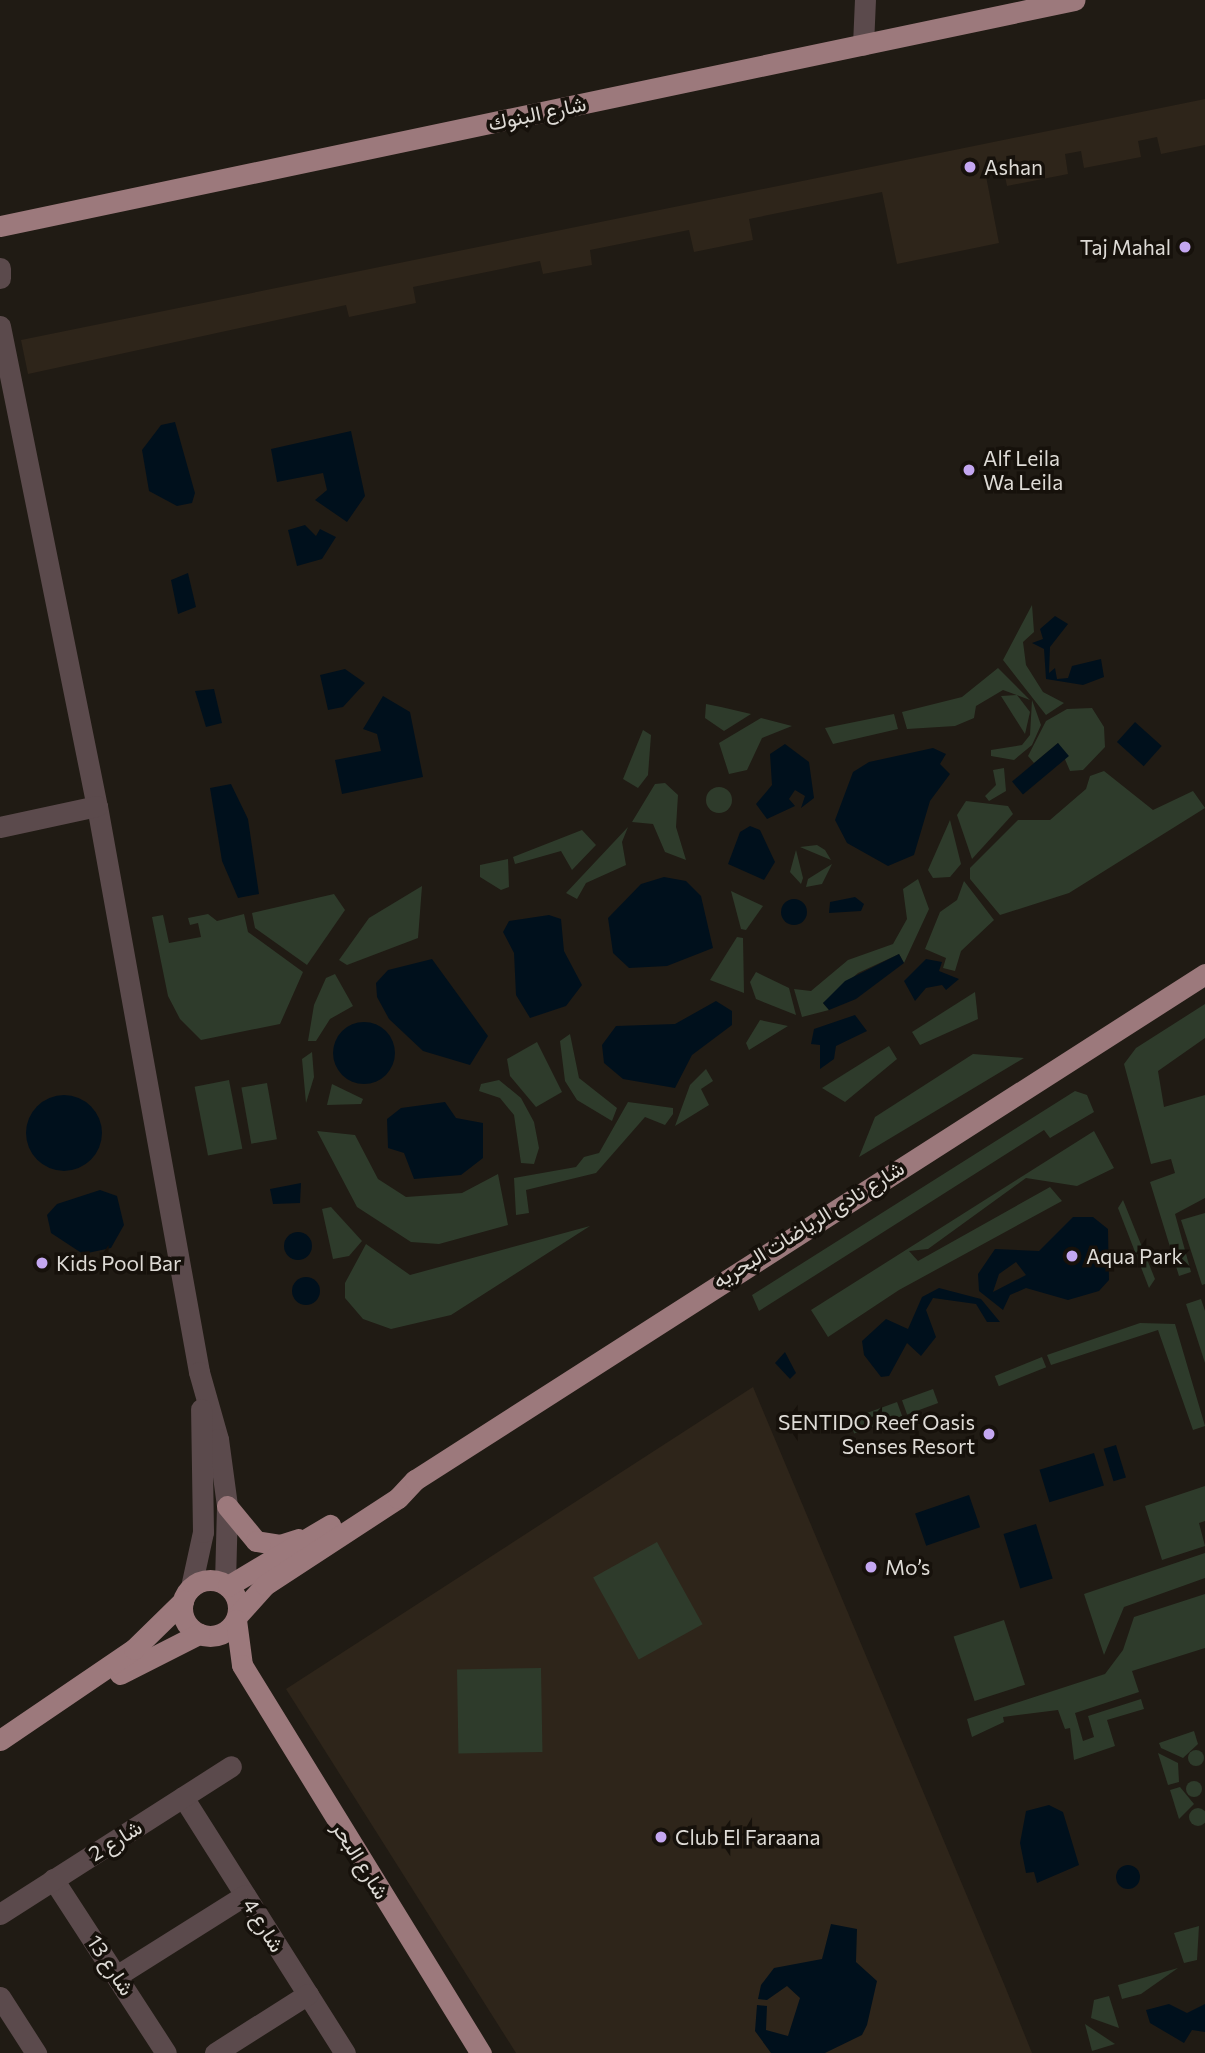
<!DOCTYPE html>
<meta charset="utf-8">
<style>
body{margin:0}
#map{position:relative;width:1205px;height:2053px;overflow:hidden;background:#201b14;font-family:Commissioner,Vazirmatn,sans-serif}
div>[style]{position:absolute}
.built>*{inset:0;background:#2e251a}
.green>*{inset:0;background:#2e3b2b;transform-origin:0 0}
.round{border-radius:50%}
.water>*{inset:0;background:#00101c;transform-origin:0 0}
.minor>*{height:21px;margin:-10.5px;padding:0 10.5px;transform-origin:10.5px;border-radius:10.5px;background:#5b4a4c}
.major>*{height:21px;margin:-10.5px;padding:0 10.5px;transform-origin:10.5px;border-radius:10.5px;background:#9c797c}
.major>.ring{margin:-10.5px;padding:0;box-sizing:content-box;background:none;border:21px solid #9c797c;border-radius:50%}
.dots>*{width:19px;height:19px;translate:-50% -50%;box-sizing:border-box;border:4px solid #16110b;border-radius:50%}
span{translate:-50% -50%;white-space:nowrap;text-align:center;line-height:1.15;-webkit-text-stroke:7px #16110b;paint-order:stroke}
.street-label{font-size:21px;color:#dedbd6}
.poi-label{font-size:21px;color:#dedbd6}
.left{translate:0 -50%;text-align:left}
.right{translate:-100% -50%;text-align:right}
</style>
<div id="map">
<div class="built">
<i style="clip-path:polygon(1205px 99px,1205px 145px,1161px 154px,1157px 137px,1138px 141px,1141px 157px,1084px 168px,1081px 151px,1065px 154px,1068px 174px,1007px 186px,1003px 167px,985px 171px,999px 243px,897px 264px,882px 192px,749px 219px,753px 240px,694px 252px,689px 230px,590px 250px,592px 265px,543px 274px,540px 261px,413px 287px,416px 303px,349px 317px,346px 305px,28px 374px,21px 340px)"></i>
<i style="clip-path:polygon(753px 1387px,1004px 1984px,1032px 2053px,516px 2053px,286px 1689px)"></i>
</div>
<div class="green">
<i style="clip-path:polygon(1032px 605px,1034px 632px,1023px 642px,1026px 665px,1043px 692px,1064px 703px,1046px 715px,1003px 660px)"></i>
<i style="clip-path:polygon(998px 668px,1030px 700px,1003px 690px,976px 706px,974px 718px,955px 726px,907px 729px,902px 712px,962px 697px)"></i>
<i style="clip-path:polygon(1017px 695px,1030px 712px,1025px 734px,1001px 696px)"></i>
<i style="clip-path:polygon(1032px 700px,1041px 725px,1032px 745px,1014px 760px,991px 756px,991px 750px,1022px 745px,1030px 735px)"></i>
<i style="clip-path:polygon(706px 704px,721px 707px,751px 714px,724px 731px,705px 718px)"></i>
<i style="clip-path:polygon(1092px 708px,1104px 727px,1105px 747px,1083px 770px,1070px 771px,1058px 743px,1034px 763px,1028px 756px,1046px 721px,1067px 709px)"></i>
<i style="clip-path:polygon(894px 714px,898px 729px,833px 744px,825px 728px)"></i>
<i style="clip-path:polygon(761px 718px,792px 726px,762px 738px,747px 770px,729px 774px,719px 743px)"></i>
<i style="clip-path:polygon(643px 730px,651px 735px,648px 775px,638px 788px,623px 779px)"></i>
<i style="clip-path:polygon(1004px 768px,1006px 791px,989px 801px,985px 796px,996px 785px,993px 770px)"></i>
<i style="clip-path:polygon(1104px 771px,1153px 810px,1193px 791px,1205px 808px,1069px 893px,1000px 915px,970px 879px,970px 868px,1018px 820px,1050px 820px,1086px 789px,1090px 776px)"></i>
<i style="clip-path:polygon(665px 783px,678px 795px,676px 827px,686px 860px,665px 852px,653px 824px,632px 822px,655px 784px)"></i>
<i class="round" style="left:706px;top:787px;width:26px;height:26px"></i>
<i style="clip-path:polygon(966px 801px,1008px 806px,1013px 814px,972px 859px,957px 815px)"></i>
<i style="clip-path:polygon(950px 820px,961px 864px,950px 877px,933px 878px,928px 870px)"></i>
<i style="clip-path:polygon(628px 827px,622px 842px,626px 865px,586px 883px,577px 899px,566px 893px)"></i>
<i style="clip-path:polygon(582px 830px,596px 845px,572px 870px,561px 851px,515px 864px,513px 857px)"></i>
<i style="clip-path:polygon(817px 845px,825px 850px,831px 860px,800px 847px)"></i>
<i style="clip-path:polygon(796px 850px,803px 878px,801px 884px,790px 872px)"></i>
<i style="clip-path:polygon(508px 859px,509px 887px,501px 890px,480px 877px,480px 865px)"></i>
<i style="clip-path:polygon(832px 864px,822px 884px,806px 887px,808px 879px)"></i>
<i style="clip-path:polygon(918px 879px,929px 909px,904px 963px,899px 954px,858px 973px,823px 1003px,829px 1010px,802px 1017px,794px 989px,811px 991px,848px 960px,893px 944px,907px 919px,903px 889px)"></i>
<i style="clip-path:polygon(964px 881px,994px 920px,961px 951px,955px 971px,943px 968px,946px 958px,925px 949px,940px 912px,957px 900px)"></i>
<i style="clip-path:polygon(422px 886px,418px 938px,347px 965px,339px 960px,369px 918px)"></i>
<i style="clip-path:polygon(731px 891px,763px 906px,746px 930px,741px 929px)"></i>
<i style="clip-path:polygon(334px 894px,345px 910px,307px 965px,255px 928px,252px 913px)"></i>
<i style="clip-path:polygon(208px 914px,217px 921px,244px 914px,248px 932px,303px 972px,280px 1024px,201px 1040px,180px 1019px,168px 996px,152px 917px,163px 915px,169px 943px,201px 937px,198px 923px,190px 925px,188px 918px)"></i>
<i style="clip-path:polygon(737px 937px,743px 938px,744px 993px,710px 980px)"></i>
<i style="clip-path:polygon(756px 972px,789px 988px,796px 1015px,756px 999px,750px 982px)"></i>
<i style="clip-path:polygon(335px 974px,353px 1006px,330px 1019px,316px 1041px,308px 1041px,314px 1005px,326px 978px)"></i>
<i style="clip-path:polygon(975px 992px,978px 1019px,920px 1045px,912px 1032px)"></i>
<i style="clip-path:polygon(1205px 1004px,1205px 1038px,1158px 1071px,1164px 1107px,1205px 1095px,1205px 1198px,1175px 1214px,1191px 1272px,1179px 1276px,1150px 1182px,1175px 1173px,1171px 1159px,1151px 1164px,1124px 1064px,1136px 1048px)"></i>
<i style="clip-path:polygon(760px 1020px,788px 1026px,749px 1050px,746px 1043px)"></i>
<i style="clip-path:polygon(570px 1034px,579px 1078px,617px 1108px,612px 1121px,577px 1100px,565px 1081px,560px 1041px)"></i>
<i style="clip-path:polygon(537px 1042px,562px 1092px,536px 1107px,510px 1076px,507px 1059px)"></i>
<i style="clip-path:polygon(889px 1046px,897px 1059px,845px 1102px,822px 1088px)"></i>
<i style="clip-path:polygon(312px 1052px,314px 1077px,306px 1103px,302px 1059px)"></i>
<i style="clip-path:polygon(973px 1054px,1024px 1058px,859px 1157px,875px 1117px)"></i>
<i style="clip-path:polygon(706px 1069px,713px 1081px,701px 1089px,709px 1105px,675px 1126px,690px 1085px)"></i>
<i style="left:229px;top:1080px;width:70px;height:35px;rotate:79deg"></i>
<i style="clip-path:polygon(499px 1080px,521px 1098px,534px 1122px,539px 1148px,534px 1164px,521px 1163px,514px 1115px,500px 1098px,479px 1091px,481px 1084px)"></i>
<i style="left:267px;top:1083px;width:57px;height:26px;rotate:80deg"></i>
<i style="clip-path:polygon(332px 1084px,363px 1099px,361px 1104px,327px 1105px)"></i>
<i style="clip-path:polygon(1075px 1091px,1087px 1095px,1094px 1112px,1050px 1138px,1044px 1130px,759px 1311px,752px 1295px)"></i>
<i style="clip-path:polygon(628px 1102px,673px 1108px,673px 1114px,665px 1125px,645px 1117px,596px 1173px,526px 1190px,529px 1213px,516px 1215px,514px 1178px,576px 1167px,584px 1157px,599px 1153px)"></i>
<i style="clip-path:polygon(317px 1131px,355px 1135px,378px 1179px,406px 1197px,462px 1193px,498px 1174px,508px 1225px,439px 1244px,411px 1242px,357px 1207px)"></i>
<i style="clip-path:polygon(1094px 1131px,1114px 1168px,1077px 1186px,1026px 1178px,928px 1249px,909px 1251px,918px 1261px,1050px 1187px,1062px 1201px,899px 1290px,828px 1337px,811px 1310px)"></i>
<i style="clip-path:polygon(1123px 1200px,1155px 1279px,1149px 1288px,1118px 1208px)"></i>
<i style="clip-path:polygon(331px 1207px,362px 1241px,349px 1256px,333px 1259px,322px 1209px)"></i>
<i style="clip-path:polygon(1205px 1213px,1205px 1284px,1202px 1285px,1181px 1220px)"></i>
<i style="clip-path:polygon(590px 1226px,451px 1315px,391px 1329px,363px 1319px,345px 1298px,345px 1283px,366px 1244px,410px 1275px)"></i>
<i style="clip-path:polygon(1201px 1299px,1205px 1311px,1205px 1363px,1186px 1304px)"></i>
<i style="clip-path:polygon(1140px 1323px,1175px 1324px,1205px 1426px,1193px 1430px,1158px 1330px,1051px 1365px,1047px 1355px)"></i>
<i style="left:1042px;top:1357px;width:11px;height:51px;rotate:68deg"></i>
<i style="left:933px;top:1389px;width:15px;height:33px;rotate:70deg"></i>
<i style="left:897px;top:1402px;width:15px;height:51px;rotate:70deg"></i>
<i style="clip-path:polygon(1205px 1486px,1205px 1521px,1199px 1523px,1205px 1546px,1162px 1560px,1145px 1506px)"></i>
<i style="left:657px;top:1542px;width:94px;height:73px;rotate:61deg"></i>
<i style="clip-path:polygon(1205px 1553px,1205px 1578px,1124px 1607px,1104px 1655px,1084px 1594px)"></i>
<i style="clip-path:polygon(1205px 1594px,1205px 1648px,1132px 1671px,1139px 1692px,1075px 1713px,1083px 1741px,1094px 1737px,1088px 1716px,1141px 1699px,1144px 1709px,1107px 1720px,1115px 1746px,1074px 1760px,1070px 1728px,1065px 1729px,1058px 1710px,1003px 1717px,1004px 1722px,972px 1737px,967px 1719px,1105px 1674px,1123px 1650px,1134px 1617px)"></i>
<i style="left:1004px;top:1620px;width:68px;height:53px;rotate:72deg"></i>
<i style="left:541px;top:1668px;width:84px;height:84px;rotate:89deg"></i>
<i style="clip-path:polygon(1194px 1731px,1198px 1744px,1183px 1758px,1161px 1748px,1159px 1743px)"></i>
<i class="round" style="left:1188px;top:1750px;width:16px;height:16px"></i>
<i style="clip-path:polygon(1158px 1753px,1178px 1763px,1179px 1782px,1168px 1785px)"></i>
<i class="round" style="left:1186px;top:1781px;width:16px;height:16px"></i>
<i style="clip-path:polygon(1180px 1787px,1194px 1804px,1179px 1819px,1170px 1790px)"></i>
<i class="round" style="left:1189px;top:1808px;width:18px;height:18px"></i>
<i style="clip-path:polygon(1199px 1926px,1197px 1960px,1184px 1963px,1174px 1933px)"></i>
<i style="clip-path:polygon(1178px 1968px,1141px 1994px,1122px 1999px,1118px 1985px)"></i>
<i style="clip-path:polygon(1109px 1996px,1119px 2028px,1091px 2018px,1094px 2000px)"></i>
<i style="clip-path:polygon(1085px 2024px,1115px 2044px,1092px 2051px)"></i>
</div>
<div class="water">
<i style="clip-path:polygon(175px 422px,195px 493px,192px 503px,177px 506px,149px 491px,142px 450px,161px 425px)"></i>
<i style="clip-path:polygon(351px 431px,365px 496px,347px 522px,315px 500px,327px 490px,323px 473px,277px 482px,271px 449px)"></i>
<i style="clip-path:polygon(305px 525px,316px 536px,320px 529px,336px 537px,322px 559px,297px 566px,288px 530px)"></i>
<i style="clip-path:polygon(188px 573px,196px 607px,178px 614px,171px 580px)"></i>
<i style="clip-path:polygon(1055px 616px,1068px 624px,1050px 647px,1049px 673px,1055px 668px,1057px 679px,1068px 678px,1072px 666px,1101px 659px,1104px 677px,1083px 685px,1046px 679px,1044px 649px,1032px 643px,1043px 639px,1040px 629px)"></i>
<i style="clip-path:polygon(345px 669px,365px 683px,343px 707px,328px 710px,320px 675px)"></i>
<i style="clip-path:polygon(214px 689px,222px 723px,206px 727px,195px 691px)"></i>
<i style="clip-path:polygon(383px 696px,410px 712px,423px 777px,342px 794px,335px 760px,381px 751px,377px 734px,363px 729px)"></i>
<i style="left:1135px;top:722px;width:36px;height:27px;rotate:42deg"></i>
<i style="left:1058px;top:743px;width:17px;height:60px;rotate:50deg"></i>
<i style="clip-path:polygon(785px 744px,809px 762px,814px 798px,801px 808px,805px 796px,795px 790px,789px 799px,795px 806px,767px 819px,756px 804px,772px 785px,770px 754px)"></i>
<i style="clip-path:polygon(933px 748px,946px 754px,940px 764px,950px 774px,930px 801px,914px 855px,888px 866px,847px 843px,835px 820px,853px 772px,869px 762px)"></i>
<i style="clip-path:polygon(231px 784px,248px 819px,259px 894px,238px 898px,222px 861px,210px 788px)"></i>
<i style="clip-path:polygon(750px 826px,760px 830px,775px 862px,764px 880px,728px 864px,740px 832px)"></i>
<i style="clip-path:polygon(664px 877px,686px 881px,701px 896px,713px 948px,667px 966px,629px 968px,613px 953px,608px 918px,641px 884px)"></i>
<i style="clip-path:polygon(855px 897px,864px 904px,861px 911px,829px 913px,830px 902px)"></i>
<i class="round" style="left:781px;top:899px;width:26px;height:26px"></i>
<i style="clip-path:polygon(549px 915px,561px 919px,564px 951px,582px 985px,566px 1006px,530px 1018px,516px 995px,514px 953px,503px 932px,509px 921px)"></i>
<i style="clip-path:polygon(899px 954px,904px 963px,856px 999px,829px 1010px,823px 1003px,845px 981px)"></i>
<i style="clip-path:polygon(432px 959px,488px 1036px,470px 1065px,423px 1051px,389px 1019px,377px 997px,376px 983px,388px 970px)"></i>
<i style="clip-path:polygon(926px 959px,942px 962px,939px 971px,959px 979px,946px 990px,942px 985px,926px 988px,915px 1001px,904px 981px)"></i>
<i style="clip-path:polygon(716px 1001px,732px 1011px,732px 1025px,692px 1055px,675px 1088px,623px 1079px,604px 1063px,602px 1045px,616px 1026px,675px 1024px)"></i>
<i style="clip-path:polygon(855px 1015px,867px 1031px,836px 1046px,834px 1059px,820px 1069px,820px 1045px,811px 1044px,814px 1029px)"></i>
<i class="round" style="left:333px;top:1022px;width:62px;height:62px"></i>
<i class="round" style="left:26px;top:1095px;width:76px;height:76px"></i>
<i style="clip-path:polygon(445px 1102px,456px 1118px,483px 1123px,483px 1158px,461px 1175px,414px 1179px,404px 1153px,388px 1148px,387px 1119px,401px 1108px)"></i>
<i style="clip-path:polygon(301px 1183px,300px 1203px,273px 1204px,270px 1189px)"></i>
<i style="clip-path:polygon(100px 1190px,117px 1196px,124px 1225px,111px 1248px,83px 1254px,51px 1233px,47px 1215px,57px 1204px)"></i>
<i style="clip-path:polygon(evenodd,1073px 1217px,1093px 1217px,1108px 1229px,1109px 1280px,1099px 1291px,1068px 1300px,1026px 1288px,1010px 1295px,1003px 1310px,979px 1291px,978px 1274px,995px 1249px,1039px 1251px,1073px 1217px,1016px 1262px,1026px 1275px,993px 1292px,999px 1274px,1016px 1262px)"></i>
<i class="round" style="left:284px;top:1232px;width:28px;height:28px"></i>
<i class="round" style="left:292px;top:1277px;width:28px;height:28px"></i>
<i style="clip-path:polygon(939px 1288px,981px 1299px,1000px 1322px,987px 1322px,976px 1304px,933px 1298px,926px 1310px,936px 1337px,921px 1356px,907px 1343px,889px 1376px,881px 1377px,864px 1355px,862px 1341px,886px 1319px,908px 1329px,922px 1297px)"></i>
<i style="clip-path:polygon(785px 1352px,796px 1373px,790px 1379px,775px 1363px)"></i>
<i style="left:1116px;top:1445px;width:34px;height:13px;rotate:73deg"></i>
<i style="left:1094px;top:1453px;width:34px;height:57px;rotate:73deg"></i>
<i style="left:969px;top:1495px;width:34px;height:57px;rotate:71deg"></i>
<i style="left:1036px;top:1524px;width:57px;height:34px;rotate:73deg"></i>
<i style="clip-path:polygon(1049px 1805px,1063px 1812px,1079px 1865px,1037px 1883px,1034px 1872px,1026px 1873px,1020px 1843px,1026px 1811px)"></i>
<i class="round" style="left:1116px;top:1865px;width:24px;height:24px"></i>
<i style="clip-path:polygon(831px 1924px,857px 1929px,856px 1962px,877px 1981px,867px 2025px,862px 2035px,825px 2053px,771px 2053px,755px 2031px,757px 2005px,767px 2006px,766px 2030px,788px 2036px,800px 1998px,787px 1986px,767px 2000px,758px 1999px,761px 1985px,774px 1968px,822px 1959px)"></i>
<i style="clip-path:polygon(1169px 2004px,1187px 2013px,1205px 2004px,1205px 2032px,1192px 2030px,1184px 2043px,1150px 2023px,1146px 2010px)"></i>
</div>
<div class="minor">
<i style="left:863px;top:45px;width:45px;rotate:-87.5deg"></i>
<i style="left:0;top:268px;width:10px;rotate:90deg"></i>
<i style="left:0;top:326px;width:490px;rotate:78.6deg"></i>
<i style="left:97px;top:806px;width:575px;rotate:79.78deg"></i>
<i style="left:199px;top:1372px;width:70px;rotate:74.2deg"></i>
<i style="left:218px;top:1439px;width:68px;rotate:82.3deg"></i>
<i style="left:227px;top:1506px;width:78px;rotate:91.5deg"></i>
<i style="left:0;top:827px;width:99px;rotate:-12.2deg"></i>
<i style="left:191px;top:1587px;width:56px;rotate:-77.7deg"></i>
<i style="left:203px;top:1532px;width:123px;rotate:-90.9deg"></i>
<i style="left:183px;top:1797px;width:303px;rotate:57.7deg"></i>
<i style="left:53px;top:1879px;width:207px;rotate:57deg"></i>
<i style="left:0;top:1914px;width:274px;rotate:-32.6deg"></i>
<i style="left:118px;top:1975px;width:150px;rotate:-32.2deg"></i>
<i style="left:0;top:1997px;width:67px;rotate:57.3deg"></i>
<i style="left:215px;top:2053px;width:110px;rotate:-32.4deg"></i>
</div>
<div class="major">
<i style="left:0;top:226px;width:1098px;rotate:-11.88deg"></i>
<i style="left:227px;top:1506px;width:45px;rotate:50.4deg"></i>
<i style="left:256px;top:1541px;width:24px;rotate:9deg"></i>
<i style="left:280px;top:1545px;width:19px;rotate:-18deg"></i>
<i class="ring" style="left:182px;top:1580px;width:35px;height:35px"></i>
<i style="left:228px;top:1586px;width:119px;rotate:-30.9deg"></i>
<i style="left:238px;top:1615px;width:40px;rotate:-48deg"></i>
<i style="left:265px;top:1585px;width:159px;rotate:-33.2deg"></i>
<i style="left:398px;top:1498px;width:25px;rotate:-47deg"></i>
<i style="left:415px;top:1480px;width:938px;rotate:-32.64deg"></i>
<i style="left:236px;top:1620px;width:45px;rotate:82.4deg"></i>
<i style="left:242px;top:1665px;width:456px;rotate:58.4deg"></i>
<i style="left:120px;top:1674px;width:89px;rotate:-26.9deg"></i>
<i style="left:0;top:1740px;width:162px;rotate:-34.2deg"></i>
<i style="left:134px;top:1649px;width:69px;rotate:-44.4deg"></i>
</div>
<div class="dots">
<i style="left:970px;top:167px;background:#c4a7f1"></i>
<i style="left:1185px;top:247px;background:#c4a7f1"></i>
<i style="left:969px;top:470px;background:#c4a7f1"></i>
<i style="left:1072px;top:1256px;background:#c4a7f1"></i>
<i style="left:42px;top:1263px;background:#c4a7f1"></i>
<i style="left:989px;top:1434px;background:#c4a7f1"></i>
<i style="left:871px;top:1567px;background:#c4a7f1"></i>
<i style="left:661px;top:1837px;background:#c4a7f1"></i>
</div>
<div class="street-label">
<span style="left:537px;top:113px;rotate:-12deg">شارع البنوك</span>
<span style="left:808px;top:1224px;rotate:-32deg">شارع نادى الرياضات البحريه</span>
<span style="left:115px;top:1840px;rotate:-32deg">شارع 2</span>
<span style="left:361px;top:1860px;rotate:58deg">شارع البحر</span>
<span style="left:264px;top:1925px;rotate:58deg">شارع 4</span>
<span style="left:111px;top:1965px;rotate:57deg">شارع 13</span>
</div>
<div class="poi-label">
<span class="left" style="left:984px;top:167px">Ashan</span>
<span class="right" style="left:1171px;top:247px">Taj Mahal</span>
<span class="left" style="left:983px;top:470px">Alf Leila<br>Wa Leila</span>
<span class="left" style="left:1086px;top:1256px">Aqua Park</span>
<span class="left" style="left:56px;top:1263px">Kids Pool Bar</span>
<span class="right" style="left:975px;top:1434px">SENTIDO Reef Oasis<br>Senses Resort</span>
<span class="left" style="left:885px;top:1567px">Mo’s</span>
<span class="left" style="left:675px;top:1837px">Club El Faraana</span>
</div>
</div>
